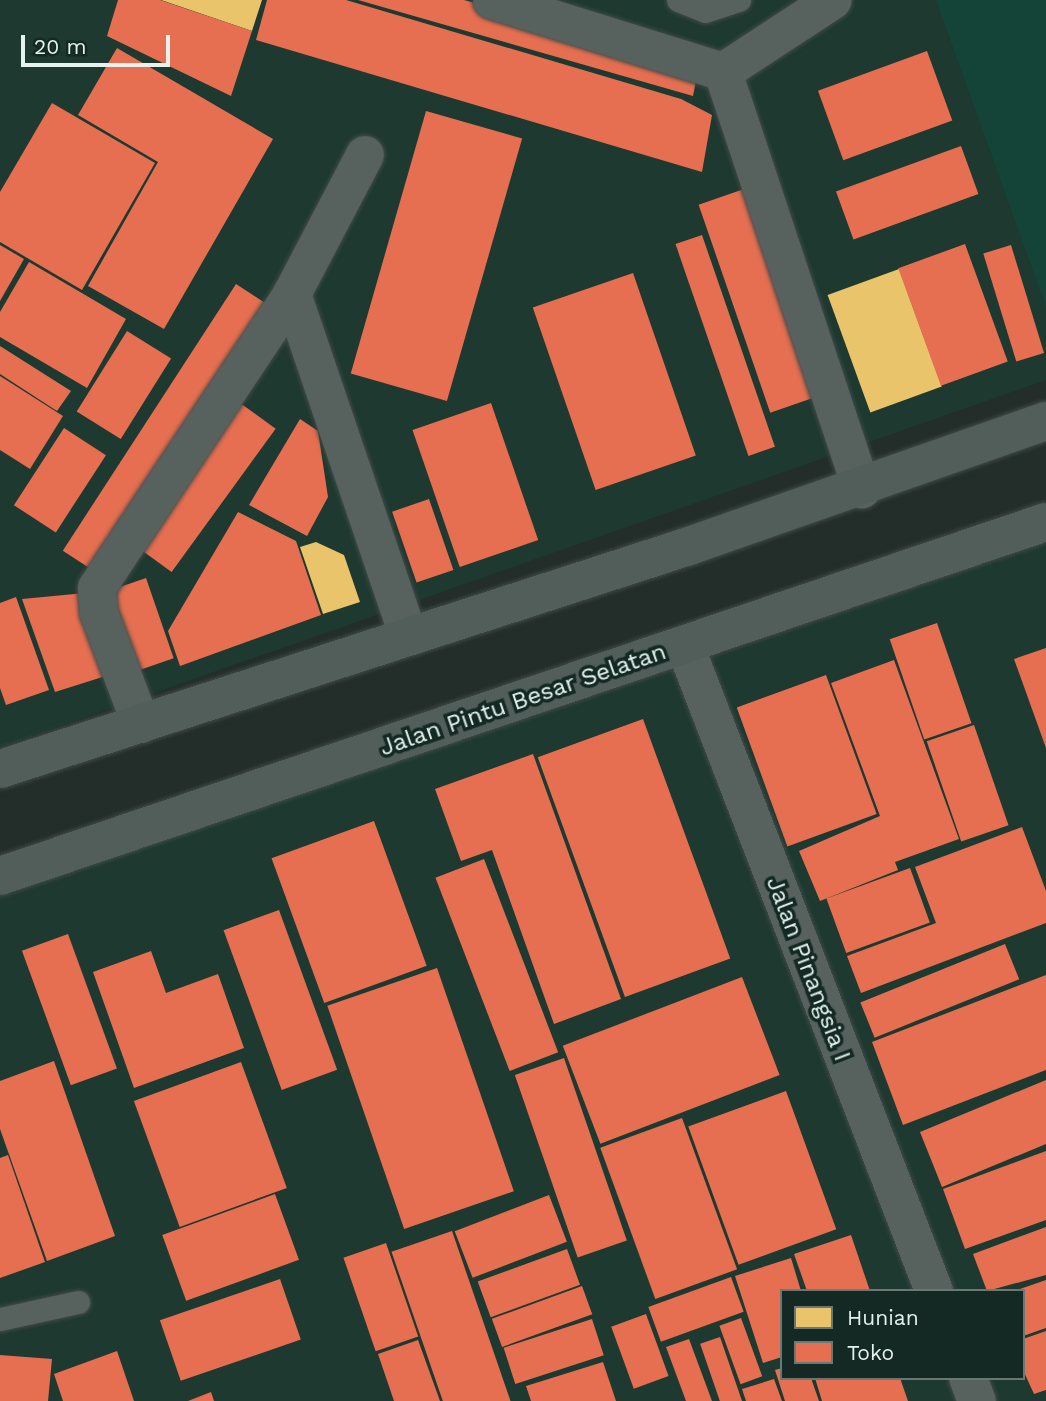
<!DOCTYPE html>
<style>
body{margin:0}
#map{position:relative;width:1046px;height:1401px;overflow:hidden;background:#232e2b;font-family:"Work Sans",sans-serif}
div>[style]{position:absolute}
.built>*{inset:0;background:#1d3930}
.green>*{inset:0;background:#144438}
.homes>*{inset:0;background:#e9c46a;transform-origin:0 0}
.shops>*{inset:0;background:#e76f51;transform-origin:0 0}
.roads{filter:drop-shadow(0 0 2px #404a47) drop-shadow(0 0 2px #404a47)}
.lane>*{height:23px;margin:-11.5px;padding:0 11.5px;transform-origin:11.5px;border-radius:11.5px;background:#57615e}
.street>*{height:38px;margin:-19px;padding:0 19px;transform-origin:19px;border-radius:19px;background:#57615e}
.primary>*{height:38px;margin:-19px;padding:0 19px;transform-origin:19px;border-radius:19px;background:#515e5a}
span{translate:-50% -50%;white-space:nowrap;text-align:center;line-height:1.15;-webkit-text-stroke:7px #142923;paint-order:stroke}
.street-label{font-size:24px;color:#e5f2ed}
.legend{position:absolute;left:780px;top:1289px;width:245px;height:91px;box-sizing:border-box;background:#142923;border:2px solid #687974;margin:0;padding:9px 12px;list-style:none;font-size:21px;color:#e5f2ed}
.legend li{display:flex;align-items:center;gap:14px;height:35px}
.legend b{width:35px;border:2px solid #687974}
.scale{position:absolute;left:21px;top:35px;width:149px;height:32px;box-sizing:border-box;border:4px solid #e5f2ed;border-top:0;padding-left:9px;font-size:21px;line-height:24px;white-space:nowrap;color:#e5f2ed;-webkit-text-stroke:5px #142923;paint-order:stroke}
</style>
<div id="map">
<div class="built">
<i style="clip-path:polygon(0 0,1046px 0,1046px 380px,0 747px)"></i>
<i style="clip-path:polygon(evenodd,1046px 505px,1046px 1401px,0 1401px,0 888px,1046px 505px,782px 1291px,1023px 1291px,1023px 1378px,782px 1378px,782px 1291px)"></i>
</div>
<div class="green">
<i style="clip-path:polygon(936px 0,1046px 0,1046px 307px)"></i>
</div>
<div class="homes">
<i style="clip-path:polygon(161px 0,262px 0,252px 31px)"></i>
<i style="left:899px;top:269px;width:125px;height:76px;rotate:70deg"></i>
<i style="clip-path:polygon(316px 542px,344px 555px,360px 602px,323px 614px,300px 547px)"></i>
</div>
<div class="shops">
<i style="clip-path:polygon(118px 0,160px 0,252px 31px,231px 96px,107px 36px)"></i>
<i style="clip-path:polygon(267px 0,346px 0,681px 99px,712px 115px,702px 172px,256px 40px)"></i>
<i style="clip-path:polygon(358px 0,464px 0,699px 65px,693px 96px)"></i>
<i style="clip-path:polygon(117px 48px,273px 139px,164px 329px,88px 286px,158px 162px,78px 115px)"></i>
<i style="left:927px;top:51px;width:74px;height:116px;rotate:70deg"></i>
<i style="clip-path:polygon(52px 103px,155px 163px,82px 290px,0 242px,0 192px)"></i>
<i style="left:426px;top:111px;width:100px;height:273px;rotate:16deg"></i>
<i style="left:961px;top:146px;width:51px;height:133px;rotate:70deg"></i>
<i style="left:744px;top:189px;width:220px;height:48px;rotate:71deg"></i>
<i style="left:702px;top:235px;width:224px;height:28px;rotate:71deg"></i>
<i style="left:965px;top:244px;width:125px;height:71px;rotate:70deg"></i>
<i style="clip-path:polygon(0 245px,24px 259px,0 301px)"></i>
<i style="left:1011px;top:245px;width:113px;height:29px;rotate:73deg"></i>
<i style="clip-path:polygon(29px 262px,126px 319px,87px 388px,0 337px,0 312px)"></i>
<i style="left:633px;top:273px;width:193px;height:106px;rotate:71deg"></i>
<i style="left:236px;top:284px;width:44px;height:318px;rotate:33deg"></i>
<i style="left:127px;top:331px;width:52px;height:95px;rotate:32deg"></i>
<i style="clip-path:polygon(0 346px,71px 391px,57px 411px,0 374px)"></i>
<i style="clip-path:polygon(0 376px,63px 416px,30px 469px,0 450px)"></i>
<i style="left:236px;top:400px;width:49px;height:177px;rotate:36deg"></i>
<i style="left:491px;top:403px;width:145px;height:83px;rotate:71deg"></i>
<i style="clip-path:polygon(300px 419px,318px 431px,328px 497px,307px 536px,249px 505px)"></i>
<i style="left:64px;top:428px;width:50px;height:92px;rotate:33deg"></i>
<i style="left:429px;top:499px;width:75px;height:39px;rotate:71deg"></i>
<i style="clip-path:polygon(238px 512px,296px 541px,321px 615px,180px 666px,168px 631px)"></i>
<i style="left:146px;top:578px;width:85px;height:46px;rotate:71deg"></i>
<i style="clip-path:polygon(85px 593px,112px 674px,55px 692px,22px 599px)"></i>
<i style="clip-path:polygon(16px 597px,49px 690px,6px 705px,0 688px,0 603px)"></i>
<i style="left:937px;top:623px;width:106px;height:50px;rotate:71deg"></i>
<i style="clip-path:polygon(1046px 648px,1046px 748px,1014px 659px)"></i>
<i style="clip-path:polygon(894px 660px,959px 839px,895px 862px,898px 870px,820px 901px,799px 851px,880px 816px,831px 683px)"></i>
<i style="left:826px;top:675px;width:148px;height:95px;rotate:70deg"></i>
<i style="left:643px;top:719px;width:255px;height:112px;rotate:70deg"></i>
<i style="left:974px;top:725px;width:106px;height:50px;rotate:71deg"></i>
<i style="clip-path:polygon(533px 754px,621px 999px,554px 1024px,492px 850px,461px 861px,435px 789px)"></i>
<i style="left:374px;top:821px;width:154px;height:109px;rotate:70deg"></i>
<i style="clip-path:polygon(1022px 827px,1046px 891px,1046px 923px,861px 993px,847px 956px,936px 923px,915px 867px)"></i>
<i style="left:484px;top:859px;width:207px;height:52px;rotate:69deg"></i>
<i style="left:910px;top:868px;width:58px;height:89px;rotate:70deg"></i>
<i style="left:279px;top:910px;width:170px;height:59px;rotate:70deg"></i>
<i style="left:68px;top:934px;width:143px;height:49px;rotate:70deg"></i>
<i style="left:1005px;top:944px;width:38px;height:156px;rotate:68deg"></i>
<i style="clip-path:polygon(151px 951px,166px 993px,218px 974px,244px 1048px,134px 1088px,93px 972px)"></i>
<i style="left:437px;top:968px;width:236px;height:116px;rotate:71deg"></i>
<i style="clip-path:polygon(1046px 975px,1046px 1070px,903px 1125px,872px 1042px)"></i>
<i style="left:742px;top:977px;width:105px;height:192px;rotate:69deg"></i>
<i style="left:564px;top:1058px;width:193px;height:52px;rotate:71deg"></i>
<i style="clip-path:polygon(54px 1061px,115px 1236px,47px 1261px,0 1129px,0 1081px)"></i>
<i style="left:241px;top:1062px;width:134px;height:114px;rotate:70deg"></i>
<i style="clip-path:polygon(1046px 1080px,1046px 1144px,942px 1187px,920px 1132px)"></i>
<i style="left:786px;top:1091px;width:147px;height:104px;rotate:70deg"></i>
<i style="left:682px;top:1118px;width:161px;height:87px;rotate:70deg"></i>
<i style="clip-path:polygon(1046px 1151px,1046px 1220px,965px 1249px,943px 1189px)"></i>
<i style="clip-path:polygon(8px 1155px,45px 1262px,0 1278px,0 1158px)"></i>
<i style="left:275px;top:1194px;width:70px;height:120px;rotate:70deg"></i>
<i style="left:549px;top:1195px;width:50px;height:101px;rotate:69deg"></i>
<i style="clip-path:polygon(1046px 1227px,1046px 1275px,987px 1291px,973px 1254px)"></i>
<i style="left:452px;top:1231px;width:180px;height:64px;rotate:71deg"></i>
<i style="clip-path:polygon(851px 1235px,870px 1291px,807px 1291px,794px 1254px)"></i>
<i style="left:386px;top:1243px;width:99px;height:45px;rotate:71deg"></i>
<i style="left:567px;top:1249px;width:38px;height:95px;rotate:70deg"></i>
<i style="clip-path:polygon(791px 1258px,801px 1291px,782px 1291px,782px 1357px,763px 1363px,735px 1276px)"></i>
<i style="left:731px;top:1277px;width:37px;height:88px;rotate:70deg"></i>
<i style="left:280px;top:1279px;width:64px;height:127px;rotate:71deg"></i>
<i style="clip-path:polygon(1046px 1280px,1046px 1328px,1023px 1336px,1023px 1291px,1017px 1290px)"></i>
<i style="left:582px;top:1286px;width:30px;height:96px;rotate:70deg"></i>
<i style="left:646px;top:1314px;width:66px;height:37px;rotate:70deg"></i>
<i style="left:741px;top:1318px;width:62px;height:23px;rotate:70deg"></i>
<i style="left:592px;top:1319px;width:38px;height:93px;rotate:72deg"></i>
<i style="clip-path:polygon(1046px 1331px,1046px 1390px,1034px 1394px,1023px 1370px,1023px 1339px)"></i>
<i style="left:720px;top:1337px;width:68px;height:21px;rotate:71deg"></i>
<i style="clip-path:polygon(689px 1339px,712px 1401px,686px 1401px,666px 1347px)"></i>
<i style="clip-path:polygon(418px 1340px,440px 1401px,394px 1401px,378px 1354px)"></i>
<i style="clip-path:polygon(117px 1351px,134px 1401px,63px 1401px,54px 1374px)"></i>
<i style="clip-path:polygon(0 1355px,52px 1359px,48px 1401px,0 1401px)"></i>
<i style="clip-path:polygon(603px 1362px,616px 1401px,531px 1401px,526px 1386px)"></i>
<i style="clip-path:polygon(782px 1368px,782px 1378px,811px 1378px,819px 1401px,785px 1401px,775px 1370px)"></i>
<i style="clip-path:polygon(815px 1378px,900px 1378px,908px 1401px,822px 1401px)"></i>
<i style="clip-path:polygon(774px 1379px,782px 1401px,746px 1401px,742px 1389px)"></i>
<i style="clip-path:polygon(211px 1392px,214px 1401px,188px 1401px)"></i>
</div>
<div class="roads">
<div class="lane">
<i style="left:678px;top:0;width:29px;rotate:22deg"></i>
<i style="left:705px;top:11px;width:36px;rotate:-18deg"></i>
<i style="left:0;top:1319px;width:80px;rotate:-12.3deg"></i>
</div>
<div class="street">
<i style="left:492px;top:0;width:242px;rotate:17.3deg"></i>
<i style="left:723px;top:72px;width:440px;rotate:71.6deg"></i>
<i style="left:723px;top:72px;width:131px;rotate:-33.2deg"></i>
<i style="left:292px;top:294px;width:362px;rotate:71.2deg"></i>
<i style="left:685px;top:646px;width:691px;rotate:68.89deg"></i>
<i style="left:141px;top:724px;width:119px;rotate:-110.7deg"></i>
<i style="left:99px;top:613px;width:25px;rotate:-95deg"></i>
<i style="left:97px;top:588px;width:353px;rotate:-56.4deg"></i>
<i style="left:292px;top:294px;width:157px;rotate:-62.3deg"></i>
<i style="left:968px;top:1378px;width:25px;rotate:69deg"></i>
</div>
<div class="primary">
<i style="left:0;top:769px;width:724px;rotate:-17.93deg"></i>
<i style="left:689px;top:546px;width:378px;rotate:-19.3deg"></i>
<i style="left:0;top:876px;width:1104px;rotate:-18.7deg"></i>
</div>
</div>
<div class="street-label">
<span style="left:523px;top:700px;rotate:-19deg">Jalan Pintu Besar Selatan</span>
<span style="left:808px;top:969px;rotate:69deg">Jalan Pinangsia I</span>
</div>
<ul class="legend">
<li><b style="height:19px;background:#e9c46a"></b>Hunian</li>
<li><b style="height:19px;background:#e76f51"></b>Toko</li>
</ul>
<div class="scale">20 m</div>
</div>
